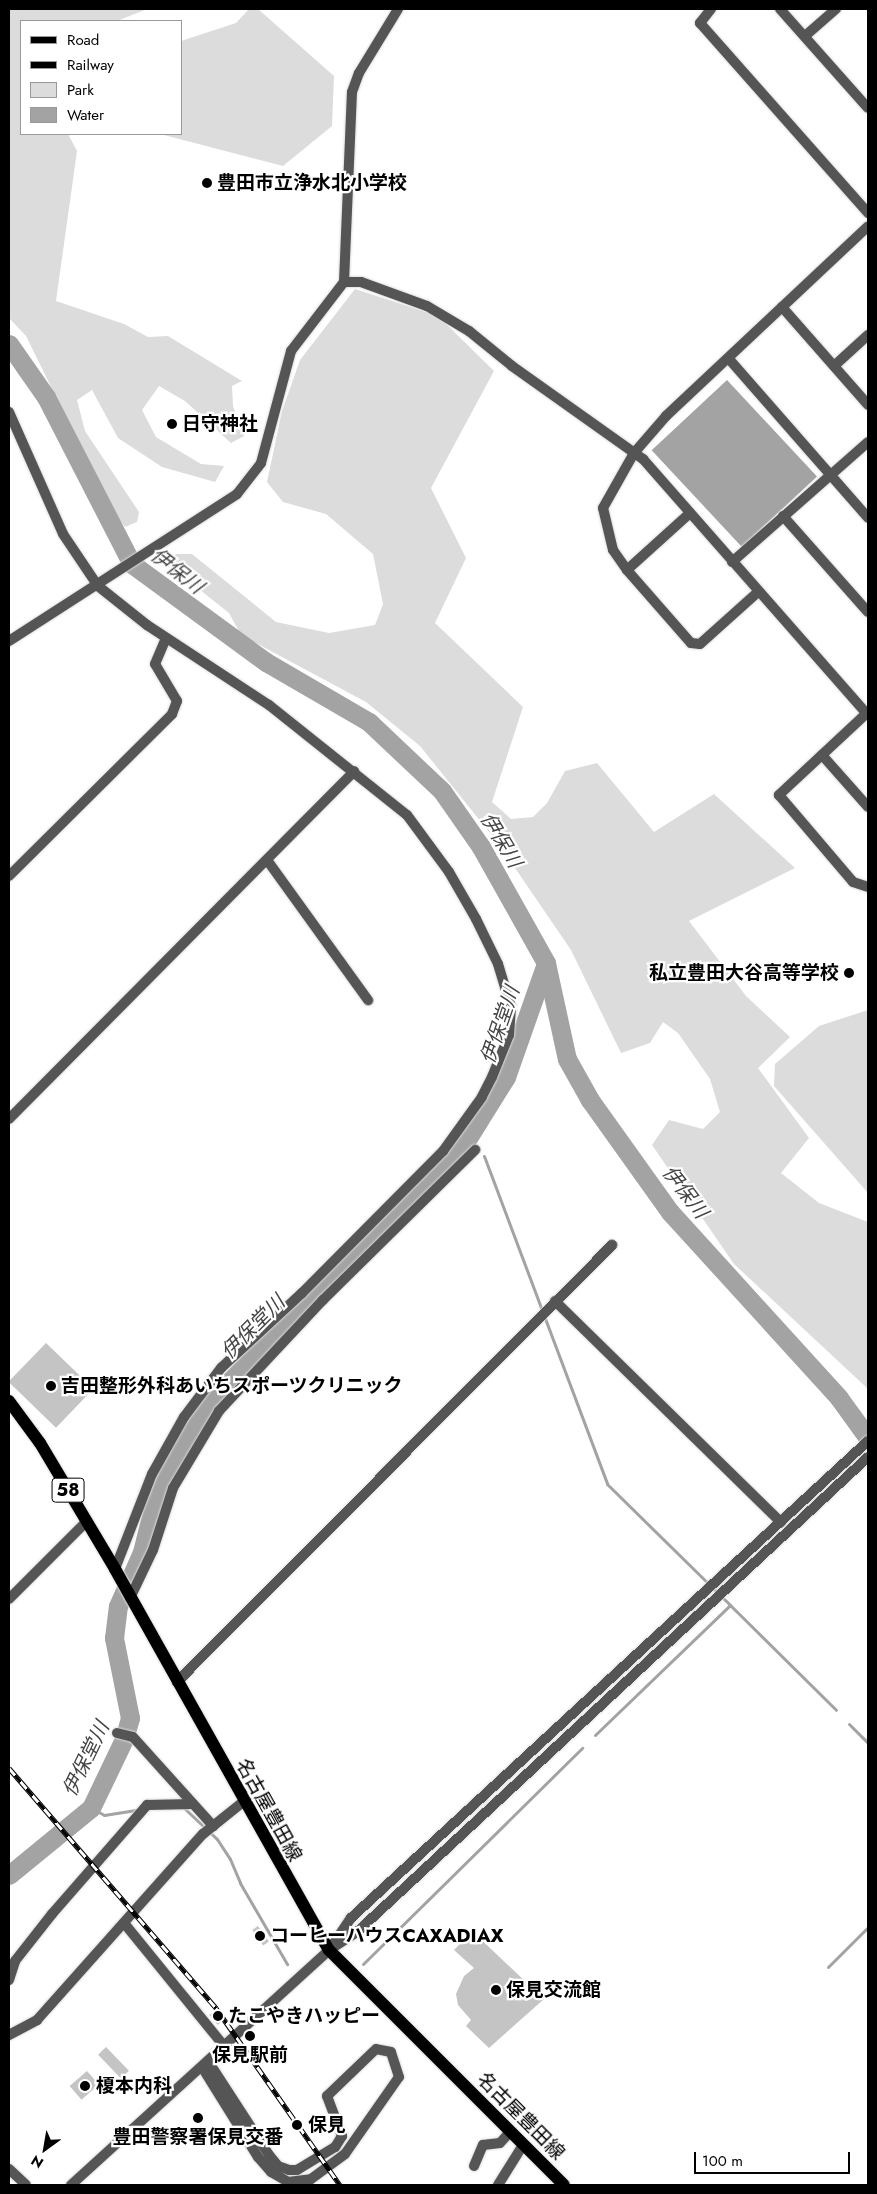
<!DOCTYPE html>
<meta charset="utf-8">
<style>
body{margin:0}
#map{position:relative;width:877px;height:2194px;overflow:hidden;background:#fff;font-family:Jost,"Noto Sans JP",sans-serif}
div>[style]{position:absolute}
.green>*{inset:0;background:#dcdcdc}
.water>*{inset:0;background:#a3a3a3;transform-origin:0 0}
.stream>*{height:3px;margin:-1.5px;padding:0 1.5px;transform-origin:1.5px;border-radius:1.5px;background:#a3a3a3}
.river>*{height:19px;margin:-9.5px;padding:0 9.5px;transform-origin:9.5px;border-radius:9.5px;background:#a3a3a3}
.building>*{inset:0;background:#c4c4c4;transform-origin:0 0}
.roads{filter:drop-shadow(0 0 1px #dbdbdb) drop-shadow(0 0 1px #dbdbdb)}
.minor>*{height:10px;margin:-5px;padding:0 5px;transform-origin:5px;border-radius:5px;background:#555}
.tertiary>*{height:10px;margin:-5px;padding:0 5px;transform-origin:5px;border-radius:5px;background:#555}
.primary>*{height:12px;margin:-6px;padding:0 6px;transform-origin:6px;border-radius:6px;background:#000}
.rail>*{height:5px;margin-top:-2.5px;transform-origin:0;background:repeating-linear-gradient(90deg,#fff 0 9px,#000 0 18px);box-sizing:border-box;border-block:1px solid #000}
.dots>*{width:14px;height:14px;translate:-50% -50%;box-sizing:border-box;border:2px solid #fff;border-radius:50%}
span{translate:-50% -50%;white-space:nowrap;text-align:center;line-height:1.15;-webkit-text-stroke:4.5px #fff;paint-order:stroke}
.shield-label span{padding:1px 4px;background:#fff;border:1px solid;border-radius:4px;-webkit-text-stroke-width:0}
.shield-label{font-size:18px;color:#000;font-weight:700}
.poi-label{font-size:19px;color:#000;font-weight:700}
.left{translate:0 -50%;text-align:left}
.right{translate:-100% -50%;text-align:right}
.street-label{font-size:19px;color:#000}
.water-label{font-size:20px;color:#444;font-style:italic}
.frame{position:absolute;inset:0;border:10px solid #000;pointer-events:none}
.legend{position:absolute;left:20px;top:20px;width:162px;height:115px;box-sizing:border-box;background:#fff;border:1px solid #999;margin:0;padding:6px 9px;list-style:none;font-size:15px;color:#000}
.legend li{display:flex;align-items:center;gap:10px;height:25px}
.legend b{width:25px;border:1px solid #999}
.north{position:absolute;left:20px;top:2124px;width:50px;height:50px;-webkit-text-stroke:4px #fff;paint-order:stroke;rotate:212deg;font-size:14px;font-weight:700;line-height:20px;text-align:center;color:#000}
.north::after{content:'';display:block;margin:auto;width:18px;height:22px;background:#000;clip-path:polygon(50% 0,100% 100%,50% 72%,0 100%)}
.scale{position:absolute;left:694px;top:2152px;width:156px;height:22px;box-sizing:border-box;border:2px solid #000;border-top:0;padding-left:6px;font-size:15px;line-height:18px;white-space:nowrap;color:#000;-webkit-text-stroke:4px #fff;paint-order:stroke}
</style>
<div id="map">
<div class="green">
<i style="clip-path:polygon(9px 9px,147px 9px,117px 21px,21px 21px,21px 134px,68px 134px,77px 151px,56px 301px,124px 324px,148px 337px,168px 336px,242px 381px,232px 386px,233px 406px,244px 436px,231px 443px,185px 401px,159px 386px,142px 410px,156px 437px,201px 464px,224px 466px,215px 482px,162px 467px,118px 438px,92px 390px,77px 400px,85px 431px,139px 512px,137px 522px,125px 527px,111px 509px,26px 336px,9px 318px)"></i>
<i style="clip-path:polygon(249px 9px,258px 9px,334px 76px,332px 126px,283px 166px,160px 134px,181px 134px,181px 41px,236px 23px)"></i>
<i style="clip-path:polygon(355px 289px,438px 316px,494px 371px,431px 488px,466px 558px,435px 623px,523px 707px,492px 802px,511px 819px,533px 817px,547px 803px,565px 771px,597px 763px,654px 832px,714px 794px,795px 868px,689px 921px,746px 996px,790px 1037px,758px 1068px,809px 1138px,781px 1173px,819px 1203px,868px 1222px,868px 1389px,734px 1264px,652px 1145px,669px 1120px,703px 1129px,720px 1112px,710px 1079px,678px 1033px,663px 1022px,650px 1043px,621px 1053px,571px 950px,498px 843px,420px 746px,366px 702px,241px 635px,229px 613px,166px 563px,176px 554px,192px 554px,276px 622px,329px 633px,375px 625px,383px 604px,373px 554px,326px 514px,283px 502px,267px 482px,282px 411px,300px 360px)"></i>
<i style="clip-path:polygon(868px 1010px,868px 1193px,774px 1086px,775px 1064px,819px 1026px)"></i>
</div>
<div class="water">
<i style="left:727px;top:380px;width:132px;height:103px;rotate:47deg"></i>
</div>
<div class="stream">
<i style="left:484px;top:1156px;width:350px;rotate:69.4deg"></i>
<i style="left:607px;top:1484px;width:173px;rotate:44.5deg"></i>
<i style="left:849px;top:1724px;width:27px;rotate:45deg"></i>
<i style="left:595px;top:1735px;width:187px;rotate:-43.9deg"></i>
<i style="left:730px;top:1605px;width:149px;rotate:44.7deg"></i>
<i style="left:91px;top:1808px;width:15px;rotate:28deg"></i>
<i style="left:104px;top:1815px;width:37px;rotate:-9deg"></i>
<i style="left:184px;top:1808px;width:45px;rotate:43.2deg"></i>
<i style="left:217px;top:1839px;width:24px;rotate:57deg"></i>
<i style="left:230px;top:1859px;width:26px;rotate:67deg"></i>
<i style="left:240px;top:1883px;width:94px;rotate:59.9deg"></i>
<i style="left:363px;top:1964px;width:308px;rotate:-44.6deg"></i>
<i style="left:828px;top:1967px;width:57px;rotate:-45deg"></i>
</div>
<div class="river">
<i style="left:9px;top:344px;width:65px;rotate:55.1deg"></i>
<i style="left:46px;top:397px;width:188px;rotate:62.8deg"></i>
<i style="left:132px;top:564px;width:166px;rotate:36.2deg"></i>
<i style="left:266px;top:662px;width:119px;rotate:30.2deg"></i>
<i style="left:369px;top:722px;width:100px;rotate:43.4deg"></i>
<i style="left:442px;top:791px;width:68px;rotate:55.1deg"></i>
<i style="left:481px;top:847px;width:133px;rotate:60.7deg"></i>
<i style="left:546px;top:963px;width:98px;rotate:77.7deg"></i>
<i style="left:567px;top:1059px;width:47px;rotate:60.7deg"></i>
<i style="left:590px;top:1100px;width:138px;rotate:54.5deg"></i>
<i style="left:670px;top:1212px;width:251px;rotate:47.7deg"></i>
<i style="left:839px;top:1398px;width:49px;rotate:54.1deg"></i>
<i style="left:9px;top:1875px;width:106px;rotate:-39.3deg"></i>
<i style="left:91px;top:1808px;width:76px;rotate:-64.4deg"></i>
<i style="left:124px;top:1739px;width:22px;rotate:-74deg"></i>
<i style="left:130px;top:1718px;width:82px;rotate:-101.3deg"></i>
<i style="left:114px;top:1638px;width:32px;rotate:-83deg"></i>
<i style="left:118px;top:1606px;width:59px;rotate:-66deg"></i>
<i style="left:142px;top:1552px;width:41px;rotate:-76deg"></i>
<i style="left:152px;top:1512px;width:61px;rotate:-67.7deg"></i>
<i style="left:175px;top:1456px;width:52px;rotate:-58.5deg"></i>
<i style="left:202px;top:1412px;width:38px;rotate:-48deg"></i>
<i style="left:227px;top:1384px;width:344px;rotate:-45.6deg"></i>
<i style="left:468px;top:1138px;width:72px;rotate:-58.1deg"></i>
<i style="left:506px;top:1077px;width:118px;rotate:-70.6deg"></i>
</div>
<div class="building">
<i style="left:46px;top:1343px;width:66px;height:54px;rotate:44deg"></i>
<i style="left:258px;top:1926px;width:19px;height:7px;rotate:55deg"></i>
<i style="clip-path:polygon(472px 1931px,544px 1999px,489px 2048px,466px 2026px,471px 2020px,458px 2005px,456px 1994px,464px 1976px,474px 1968px,454px 1950px)"></i>
<i style="left:218px;top:2008px;width:13px;height:11px;rotate:51deg"></i>
<i style="left:106px;top:2047px;width:33px;height:11px;rotate:46deg"></i>
<i style="left:87px;top:2071px;width:18px;height:23px;rotate:49deg"></i>
</div>
<div class="roads">
<div class="minor">
<i style="left:711px;top:9px;width:18px;rotate:128deg"></i>
<i style="left:700px;top:23px;width:254px;rotate:48.5deg"></i>
<i style="left:780px;top:9px;width:132px;rotate:48.4deg"></i>
<i style="left:805px;top:36px;width:41px;rotate:-41.1deg"></i>
<i style="left:782px;top:307px;width:130px;rotate:48.7deg"></i>
<i style="left:729px;top:359px;width:211px;rotate:48.8deg"></i>
<i style="left:512px;top:366px;width:161px;rotate:35.4deg"></i>
<i style="left:643px;top:459px;width:341px;rotate:48.7deg"></i>
<i style="left:834px;top:366px;width:46px;rotate:-42.4deg"></i>
<i style="left:9px;top:412px;width:133px;rotate:66.1deg"></i>
<i style="left:63px;top:534px;width:63px;rotate:56.1deg"></i>
<i style="left:98px;top:586px;width:63px;rotate:38.5deg"></i>
<i style="left:147px;top:625px;width:146px;rotate:33.3deg"></i>
<i style="left:269px;top:705px;width:176px;rotate:38.6deg"></i>
<i style="left:407px;top:815px;width:71px;rotate:53.6deg"></i>
<i style="left:449px;top:872px;width:54px;rotate:60.1deg"></i>
<i style="left:476px;top:919px;width:50px;rotate:63.9deg"></i>
<i style="left:498px;top:964px;width:45px;rotate:73.2deg"></i>
<i style="left:511px;top:1007px;width:28px;rotate:94deg"></i>
<i style="left:509px;top:1035px;width:45px;rotate:112deg"></i>
<i style="left:492px;top:1077px;width:22px;rotate:117deg"></i>
<i style="left:482px;top:1097px;width:67px;rotate:125.8deg"></i>
<i style="left:443px;top:1151px;width:200px;rotate:134.8deg"></i>
<i style="left:302px;top:1293px;width:110px;rotate:137.2deg"></i>
<i style="left:221px;top:1368px;width:61px;rotate:127.1deg"></i>
<i style="left:184px;top:1417px;width:65px;rotate:119.3deg"></i>
<i style="left:152px;top:1474px;width:102px;rotate:111.3deg"></i>
<i style="left:603px;top:508px;width:43px;rotate:76.6deg"></i>
<i style="left:613px;top:550px;width:24px;rotate:55deg"></i>
<i style="left:690px;top:513px;width:85px;rotate:137.9deg"></i>
<i style="left:627px;top:570px;width:97px;rotate:48.8deg"></i>
<i style="left:691px;top:643px;width:9px;rotate:6deg"></i>
<i style="left:700px;top:644px;width:79px;rotate:-41.9deg"></i>
<i style="left:783px;top:516px;width:128px;rotate:48.5deg"></i>
<i style="left:732px;top:562px;width:181px;rotate:-41.4deg"></i>
<i style="left:9px;top:641px;width:271px;rotate:-32.8deg"></i>
<i style="left:868px;top:712px;width:122px;rotate:137deg"></i>
<i style="left:779px;top:795px;width:114px;rotate:49.6deg"></i>
<i style="left:853px;top:882px;width:16px;rotate:18deg"></i>
<i style="left:822px;top:755px;width:69px;rotate:48.5deg"></i>
<i style="left:267px;top:860px;width:173px;rotate:54.2deg"></i>
<i style="left:9px;top:876px;width:230px;rotate:-44.8deg"></i>
<i style="left:172px;top:714px;width:14px;rotate:-69deg"></i>
<i style="left:177px;top:701px;width:43px;rotate:-120.7deg"></i>
<i style="left:155px;top:664px;width:28px;rotate:-67deg"></i>
<i style="left:9px;top:1119px;width:490px;rotate:-45.2deg"></i>
<i style="left:555px;top:1301px;width:316px;rotate:44.4deg"></i>
<i style="left:130px;top:1598px;width:53px;rotate:-64.4deg"></i>
<i style="left:153px;top:1550px;width:65px;rotate:-72.1deg"></i>
<i style="left:173px;top:1488px;width:90px;rotate:-59.1deg"></i>
<i style="left:219px;top:1411px;width:152px;rotate:-46.9deg"></i>
<i style="left:323px;top:1300px;width:214px;rotate:-44.6deg"></i>
<i style="left:9px;top:1599px;width:110px;rotate:-45deg"></i>
<i style="left:177px;top:1682px;width:617px;rotate:-45.13deg"></i>
<i style="left:117px;top:1733px;width:16px;rotate:14deg"></i>
<i style="left:133px;top:1737px;width:120px;rotate:48deg"></i>
<i style="left:124px;top:1923px;width:157px;rotate:50.9deg"></i>
<i style="left:9px;top:1980px;width:20px;rotate:-72deg"></i>
<i style="left:15px;top:1961px;width:60px;rotate:-51.8deg"></i>
<i style="left:52px;top:1914px;width:145px;rotate:-48.9deg"></i>
<i style="left:147px;top:1805px;width:46px;rotate:-1.2deg"></i>
<i style="left:9px;top:2035px;width:32px;rotate:-28deg"></i>
<i style="left:37px;top:2020px;width:249px;rotate:-48.3deg"></i>
<i style="left:203px;top:1834px;width:51px;rotate:-38.7deg"></i>
<i style="left:202px;top:2067px;width:106px;rotate:58.1deg"></i>
<i style="left:258px;top:2157px;width:20px;rotate:49deg"></i>
<i style="left:271px;top:2172px;width:20px;rotate:30deg"></i>
<i style="left:288px;top:2182px;width:23px;rotate:-7deg"></i>
<i style="left:311px;top:2179px;width:42px;rotate:-36.3deg"></i>
<i style="left:345px;top:2154px;width:94px;rotate:-55deg"></i>
<i style="left:399px;top:2077px;width:26px;rotate:-108deg"></i>
<i style="left:391px;top:2052px;width:15px;rotate:-169deg"></i>
<i style="left:376px;top:2049px;width:68px;rotate:136.2deg"></i>
<i style="left:327px;top:2096px;width:43px;rotate:69.4deg"></i>
<i style="left:342px;top:2136px;width:13px;rotate:122deg"></i>
<i style="left:335px;top:2147px;width:44px;rotate:148.8deg"></i>
<i style="left:297px;top:2170px;width:8px;rotate:180deg"></i>
<i style="left:289px;top:2170px;width:12px;rotate:-160deg"></i>
<i style="left:278px;top:2166px;width:14px;rotate:-129deg"></i>
<i style="left:269px;top:2155px;width:112px;rotate:-123deg"></i>
<i style="left:474px;top:2166px;width:23px;rotate:-67deg"></i>
<i style="left:483px;top:2145px;width:17px;rotate:-7deg"></i>
<i style="left:500px;top:2143px;width:15px;rotate:-48deg"></i>
<i style="left:9px;top:2169px;width:23px;rotate:43deg"></i>
<i style="left:498px;top:2185px;width:47px;rotate:-58deg"></i>
</div>
<div class="tertiary">
<i style="left:344px;top:282px;width:190px;rotate:-87.6deg"></i>
<i style="left:352px;top:92px;width:20px;rotate:-70deg"></i>
<i style="left:359px;top:73px;width:75px;rotate:-58.6deg"></i>
<i style="left:237px;top:494px;width:39px;rotate:-52deg"></i>
<i style="left:261px;top:463px;width:116px;rotate:-75deg"></i>
<i style="left:291px;top:351px;width:87px;rotate:-52.5deg"></i>
<i style="left:344px;top:282px;width:17px"></i>
<i style="left:361px;top:282px;width:70px;rotate:20deg"></i>
<i style="left:427px;top:306px;width:49px;rotate:30.8deg"></i>
<i style="left:469px;top:331px;width:55px;rotate:39.1deg"></i>
<i style="left:603px;top:508px;width:63px;rotate:-60.6deg"></i>
<i style="left:634px;top:453px;width:49px;rotate:-49.1deg"></i>
<i style="left:666px;top:416px;width:277px;rotate:-43.2deg"></i>
<i style="left:332px;top:1946px;width:34px;rotate:-56deg"></i>
<i style="left:351px;top:1918px;width:703px;rotate:-42.7deg"></i>
<i style="left:71px;top:2185px;width:349px;rotate:-42.3deg"></i>
<i style="left:329px;top:1950px;width:35px;rotate:-33deg"></i>
<i style="left:358px;top:1931px;width:696px;rotate:-42.9deg"></i>
</div>
<div class="primary">
<i style="left:9px;top:1401px;width:52px;rotate:53.6deg"></i>
<i style="left:40px;top:1443px;width:147px;rotate:59.2deg"></i>
<i style="left:115px;top:1569px;width:437px;rotate:60.7deg"></i>
<i style="left:329px;top:1950px;width:332px;rotate:45deg"></i>
</div>
</div>
<div class="rail">
<i style="left:9px;top:1768px;width:317px;rotate:49.2deg"></i>
<i style="left:216px;top:2008px;width:216px;rotate:55deg"></i>
</div>
<div class="dots">
<i style="left:207px;top:183px;background:#000"></i>
<i style="left:172px;top:424px;background:#000"></i>
<i style="left:849px;top:973px;background:#000"></i>
<i style="left:51px;top:1386px;background:#000"></i>
<i style="left:260px;top:1936px;background:#000"></i>
<i style="left:496px;top:1990px;background:#000"></i>
<i style="left:218px;top:2016px;background:#000"></i>
<i style="left:250px;top:2036px;background:#000"></i>
<i style="left:85px;top:2086px;background:#000"></i>
<i style="left:198px;top:2118px;background:#000"></i>
<i style="left:297px;top:2125px;background:#000"></i>
</div>
<div class="shield-label">
<span style="left:68px;top:1490px">58</span>
</div>
<div class="poi-label">
<span class="left" style="left:217px;top:183px">豊田市立浄水北小学校</span>
<span class="left" style="left:182px;top:424px">日守神社</span>
<span class="right" style="left:839px;top:973px">私立豊田大谷高等学校</span>
<span class="left" style="left:61px;top:1386px">吉田整形外科あいちスポーツクリニック</span>
<span class="left" style="left:270px;top:1936px">コーヒーハウスCAXADIAX</span>
<span class="left" style="left:506px;top:1990px">保見交流館</span>
<span class="left" style="left:228px;top:2016px">たこやきハッピー</span>
<span style="left:250px;top:2055px">保見駅前</span>
<span class="left" style="left:96px;top:2086px">榎本内科</span>
<span class="left" style="left:308px;top:2125px">保見</span>
<span style="left:198px;top:2137px">豊田警察署保見交番</span>
</div>
<div class="street-label">
<span style="left:269px;top:1810px;rotate:61deg">名古屋豊田線</span>
<span style="left:521px;top:2116px;rotate:45deg">名古屋豊田線</span>
</div>
<div class="water-label">
<span style="left:177px;top:571px;rotate:38deg">伊保川</span>
<span style="left:501px;top:840px;rotate:59deg">伊保川</span>
<span style="left:500px;top:1025px;rotate:-71deg">伊保堂川</span>
<span style="left:685px;top:1192px;rotate:52deg">伊保川</span>
<span style="left:253px;top:1327px;rotate:-45deg">伊保堂川</span>
<span style="left:86px;top:1759px;rotate:-64deg">伊保堂川</span>
</div>
<div class="frame"></div>
<ul class="legend">
<li><b style="height:6px;background:#000"></b>Road</li>
<li><b style="height:6px;background:#000"></b>Railway</li>
<li><b style="height:14px;background:#dcdcdc"></b>Park</li>
<li><b style="height:14px;background:#a3a3a3"></b>Water</li>
</ul>
<div class="north">N</div>
<div class="scale">100 m</div>
</div>
